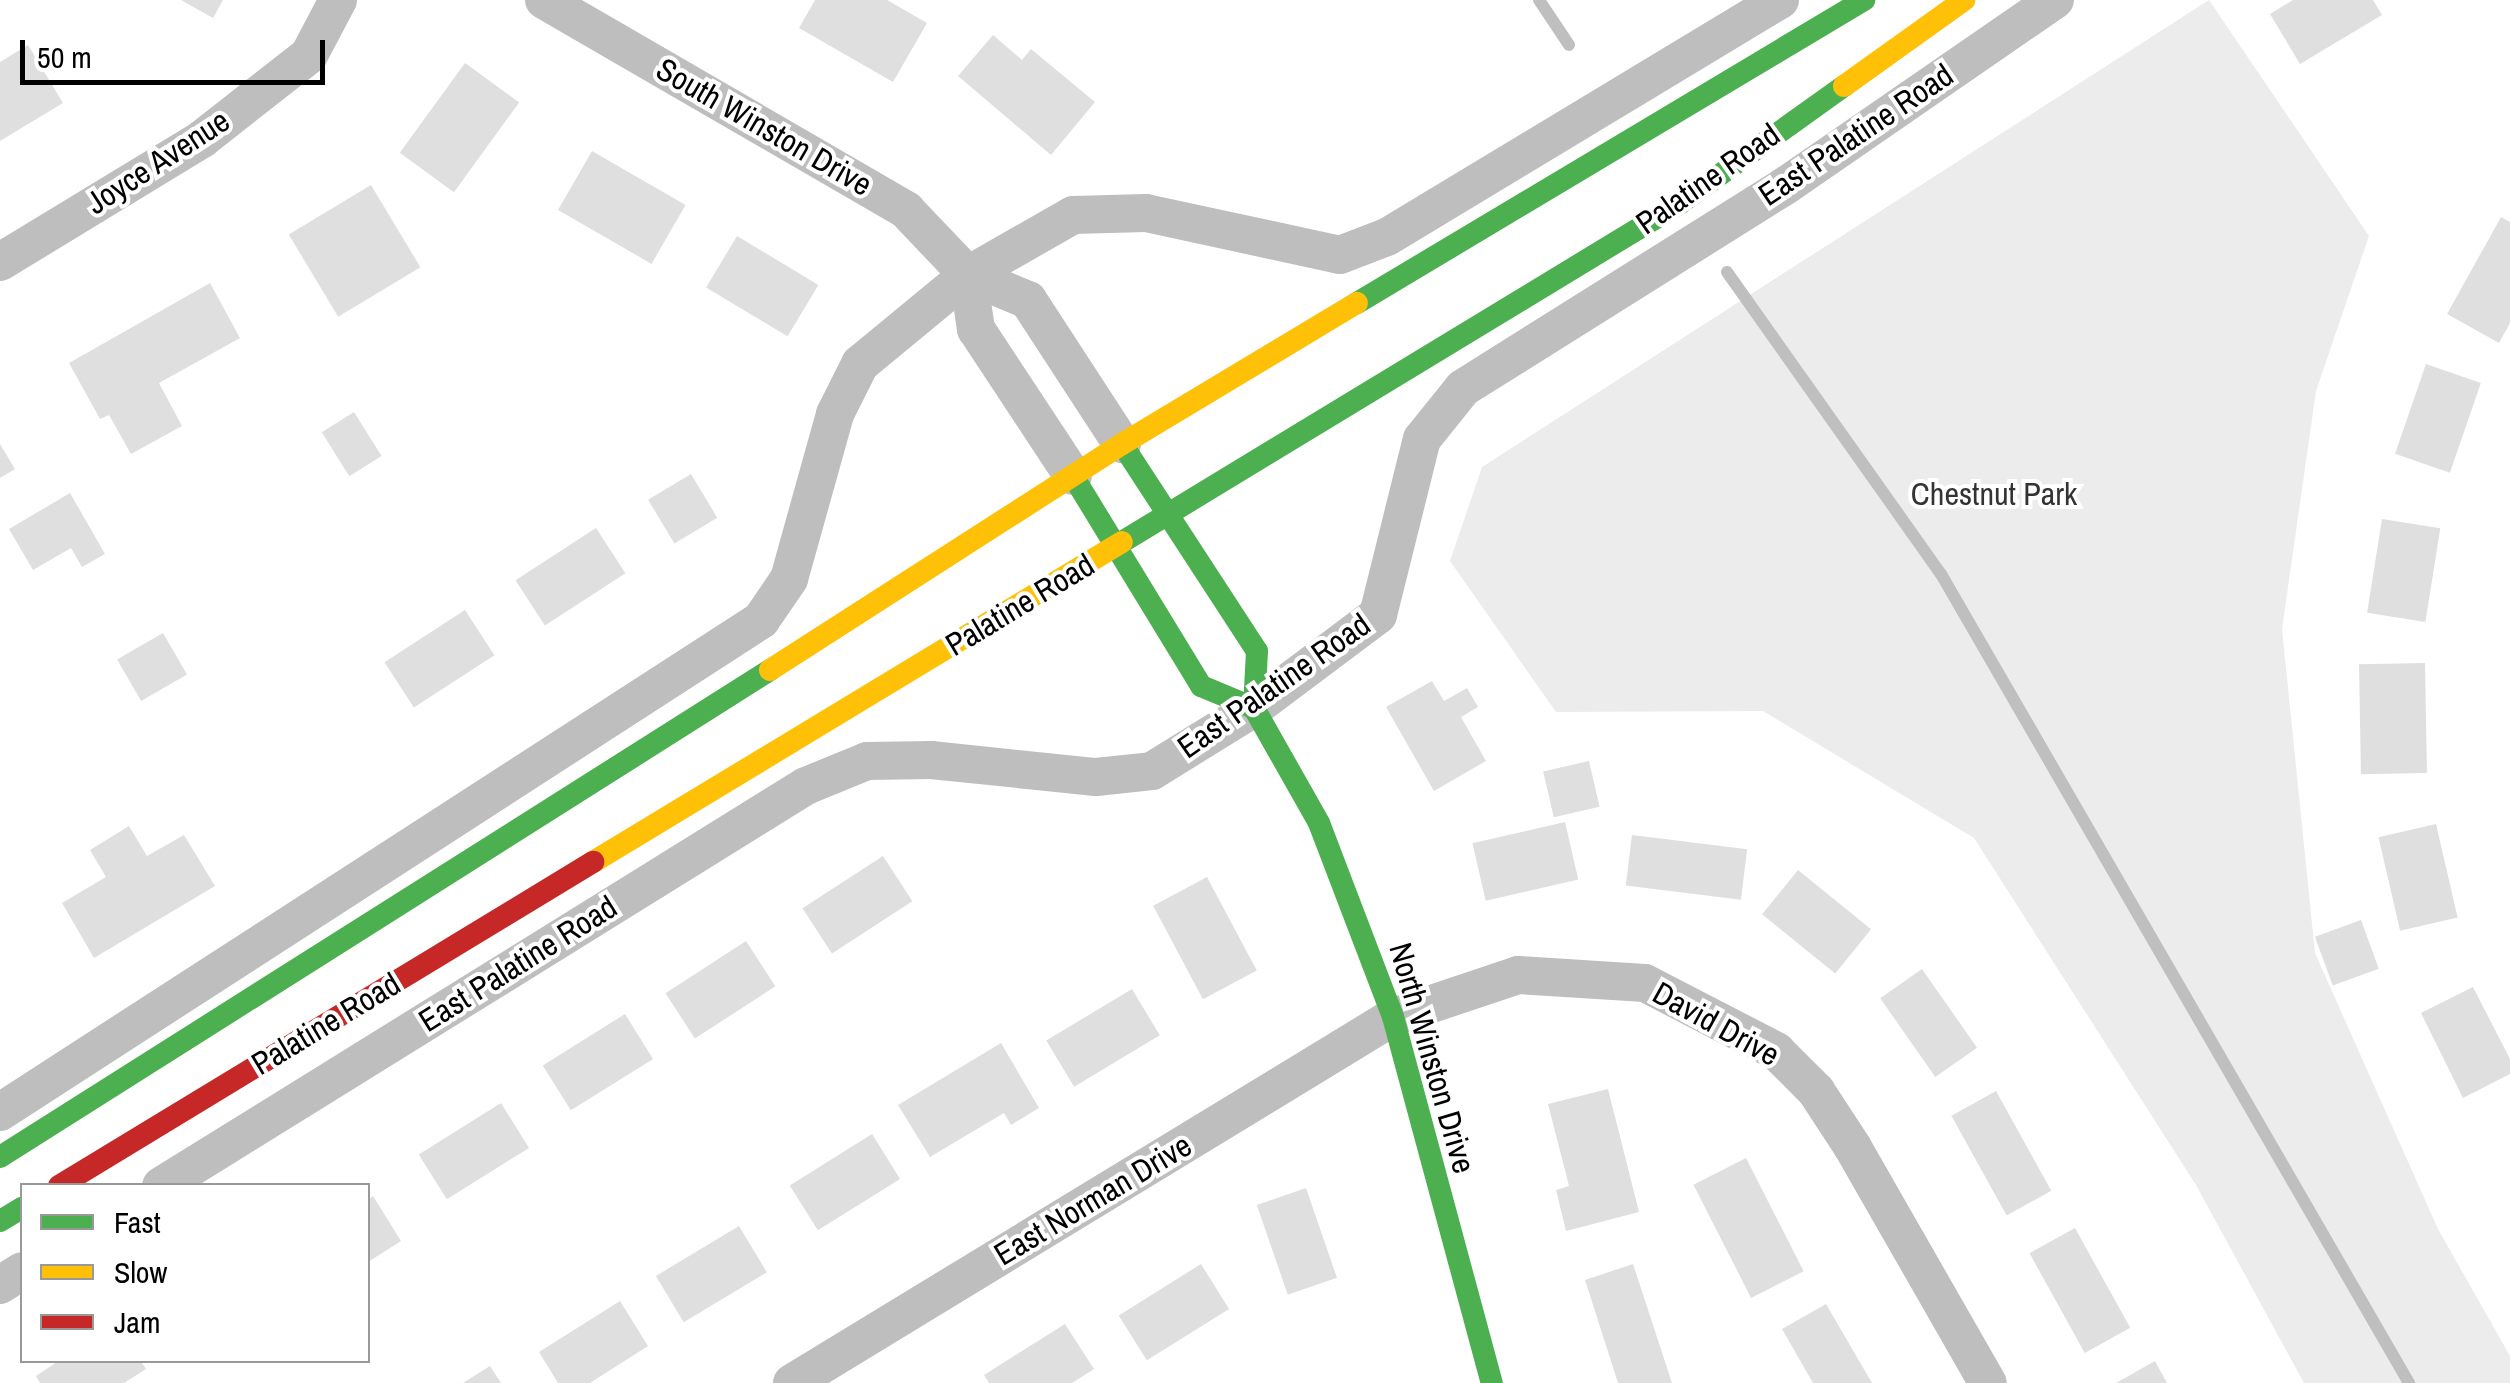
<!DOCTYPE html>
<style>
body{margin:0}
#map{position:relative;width:2510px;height:1383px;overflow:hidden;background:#fff;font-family:"Archivo Narrow",sans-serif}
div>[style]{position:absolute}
.green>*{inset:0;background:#ececec}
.stream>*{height:12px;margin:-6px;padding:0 6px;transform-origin:6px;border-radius:6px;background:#bfbfbf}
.building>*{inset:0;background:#dfdfdf;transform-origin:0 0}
.street>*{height:38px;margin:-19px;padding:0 19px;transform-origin:19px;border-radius:19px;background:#bebebe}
.fast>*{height:22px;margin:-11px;padding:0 11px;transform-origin:11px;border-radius:11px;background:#4caf50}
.slow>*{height:22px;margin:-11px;padding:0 11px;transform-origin:11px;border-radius:11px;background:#ffc107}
.jam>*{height:22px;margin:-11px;padding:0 11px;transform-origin:11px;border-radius:11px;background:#c62828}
span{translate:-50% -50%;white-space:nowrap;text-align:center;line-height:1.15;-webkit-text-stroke:8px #fff;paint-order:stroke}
.street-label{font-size:32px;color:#000}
.park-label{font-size:32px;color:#333}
.legend{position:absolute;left:20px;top:1183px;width:350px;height:180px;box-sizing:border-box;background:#fff;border:2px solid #999;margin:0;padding:12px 18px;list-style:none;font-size:30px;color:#000}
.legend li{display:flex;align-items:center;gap:20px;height:50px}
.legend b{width:50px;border:2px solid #999}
.scale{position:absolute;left:20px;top:40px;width:305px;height:45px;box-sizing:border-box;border:5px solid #000;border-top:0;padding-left:12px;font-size:30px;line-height:35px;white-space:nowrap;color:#000;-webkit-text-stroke:8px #fff;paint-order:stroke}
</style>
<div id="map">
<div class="green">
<i style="clip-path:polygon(2209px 0,2369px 236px,2316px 391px,2282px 629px,2315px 953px,2438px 1229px,2510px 1356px,2510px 1383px,2304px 1383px,2196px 1185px,1974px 838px,1763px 711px,1556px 712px,1450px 561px,1482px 467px)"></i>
</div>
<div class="stream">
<i style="left:1539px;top:0;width:54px;rotate:56.3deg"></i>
<i style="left:1727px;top:272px;width:370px;rotate:54.7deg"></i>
<i style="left:1941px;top:574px;width:935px;rotate:59.95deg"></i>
</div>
<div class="building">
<i style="clip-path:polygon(181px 0,223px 0,213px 18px)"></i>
<i style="clip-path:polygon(815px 0,887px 0,927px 23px,893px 82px,799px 28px)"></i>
<i style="clip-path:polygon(2293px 0,2373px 0,2382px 15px,2300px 64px,2270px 14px)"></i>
<i style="clip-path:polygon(993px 35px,1022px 60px,1031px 49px,1095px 102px,1051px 155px,958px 76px)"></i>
<i style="clip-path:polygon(28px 45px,63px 103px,0 141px,0 62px)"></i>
<i style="left:465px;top:63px;width:67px;height:111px;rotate:36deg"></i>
<i style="left:592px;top:151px;width:108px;height:68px;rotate:30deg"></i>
<i style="left:371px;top:185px;width:96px;height:96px;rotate:59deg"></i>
<i style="clip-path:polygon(2501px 217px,2510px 222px,2510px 323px,2499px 343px,2447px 314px)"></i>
<i style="left:737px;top:236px;width:95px;height:60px;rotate:31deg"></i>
<i style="clip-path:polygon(210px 283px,240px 338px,159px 383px,182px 426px,131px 454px,109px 415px,100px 419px,69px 363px)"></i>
<i style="left:2426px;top:364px;width:58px;height:95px;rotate:19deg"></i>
<i style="left:354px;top:412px;width:52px;height:38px;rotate:58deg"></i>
<i style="clip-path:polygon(0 444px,15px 469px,0 478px)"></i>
<i style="left:691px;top:474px;width:51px;height:50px;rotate:59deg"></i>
<i style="clip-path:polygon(70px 493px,105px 554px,82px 567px,71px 548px,33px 570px,9px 529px)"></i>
<i style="left:2382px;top:519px;width:59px;height:95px;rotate:9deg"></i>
<i style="left:596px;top:528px;width:54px;height:96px;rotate:57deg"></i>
<i style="left:465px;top:610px;width:54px;height:96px;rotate:57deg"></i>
<i style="left:163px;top:633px;width:48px;height:53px;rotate:60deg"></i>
<i style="left:2425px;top:663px;width:110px;height:66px;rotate:89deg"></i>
<i style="clip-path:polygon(1432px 681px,1444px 701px,1467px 688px,1478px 707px,1461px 717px,1486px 761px,1434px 791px,1386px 707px)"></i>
<i style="left:1589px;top:761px;width:47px;height:47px;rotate:77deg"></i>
<i style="left:1565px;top:822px;width:59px;height:95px;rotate:77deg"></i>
<i style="left:2436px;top:824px;width:96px;height:59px;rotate:77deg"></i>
<i style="clip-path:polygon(129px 826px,147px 856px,184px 835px,215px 886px,94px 958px,62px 903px,106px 877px,90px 850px)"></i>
<i style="left:1632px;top:835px;width:116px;height:51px;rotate:7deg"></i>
<i style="left:883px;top:856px;width:54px;height:96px;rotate:57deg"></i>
<i style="left:1798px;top:870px;width:94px;height:57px;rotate:39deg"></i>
<i style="left:1207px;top:877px;width:106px;height:61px;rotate:62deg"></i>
<i style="left:2361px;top:920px;width:52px;height:49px;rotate:70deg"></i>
<i style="left:746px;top:941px;width:54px;height:96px;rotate:57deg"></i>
<i style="left:1922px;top:969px;width:96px;height:51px;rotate:55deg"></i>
<i style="clip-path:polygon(2473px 987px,2510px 1059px,2510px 1074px,2463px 1098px,2421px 1013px)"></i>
<i style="left:1132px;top:989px;width:54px;height:100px;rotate:59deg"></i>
<i style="left:625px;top:1014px;width:53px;height:97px;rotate:58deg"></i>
<i style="clip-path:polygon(1001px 1043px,1039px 1108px,1011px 1125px,1004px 1113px,930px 1157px,898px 1105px)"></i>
<i style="clip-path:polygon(1608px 1089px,1639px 1212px,1566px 1231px,1556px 1190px,1569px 1186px,1548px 1104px)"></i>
<i style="left:1996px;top:1091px;width:114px;height:51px;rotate:61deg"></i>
<i style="left:501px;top:1103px;width:53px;height:97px;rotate:58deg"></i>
<i style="left:872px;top:1134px;width:53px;height:97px;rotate:58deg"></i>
<i style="left:1746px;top:1158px;width:127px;height:59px;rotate:63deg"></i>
<i style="left:1306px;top:1188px;width:95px;height:52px;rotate:71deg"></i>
<i style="clip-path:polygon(373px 1196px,401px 1241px,368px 1262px,368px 1200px)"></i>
<i style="left:739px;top:1226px;width:54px;height:97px;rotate:59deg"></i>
<i style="left:2075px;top:1228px;width:114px;height:52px;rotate:61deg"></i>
<i style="left:1201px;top:1264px;width:53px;height:97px;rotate:58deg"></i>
<i style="clip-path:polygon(1633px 1264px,1672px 1383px,1618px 1383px,1585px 1280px)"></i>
<i style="clip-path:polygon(620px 1301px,648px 1346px,590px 1383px,558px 1383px,539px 1352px)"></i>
<i style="clip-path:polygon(1826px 1304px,1872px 1383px,1813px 1383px,1782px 1329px)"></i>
<i style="clip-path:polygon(1065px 1324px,1094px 1369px,1072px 1383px,989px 1383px,984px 1375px)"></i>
<i style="clip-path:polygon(60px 1360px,140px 1360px,146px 1369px,124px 1383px,40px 1383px,36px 1376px)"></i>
<i style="clip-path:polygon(2155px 1361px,2167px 1383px,2116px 1383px)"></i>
<i style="clip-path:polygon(490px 1366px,501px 1383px,463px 1383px)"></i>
</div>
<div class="street">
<i style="left:544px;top:0;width:419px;rotate:30.1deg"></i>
<i style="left:906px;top:210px;width:90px;rotate:46.4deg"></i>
<i style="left:968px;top:275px;width:65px;rotate:22.6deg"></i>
<i style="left:1028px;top:300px;width:172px;rotate:56.9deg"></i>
<i style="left:0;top:262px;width:237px;rotate:-31.3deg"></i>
<i style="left:202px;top:139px;width:136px;rotate:-38.1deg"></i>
<i style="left:309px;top:55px;width:62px;rotate:-62.2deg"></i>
<i style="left:968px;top:275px;width:55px;rotate:81.6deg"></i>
<i style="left:976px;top:329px;width:176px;rotate:56.6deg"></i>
<i style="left:0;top:1112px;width:906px;rotate:-32.88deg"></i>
<i style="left:761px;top:620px;width:50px;rotate:-55.7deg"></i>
<i style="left:789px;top:579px;width:171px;rotate:-74.4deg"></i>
<i style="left:835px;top:414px;width:56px;rotate:-63.4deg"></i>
<i style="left:860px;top:364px;width:140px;rotate:-39.5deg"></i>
<i style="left:968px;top:275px;width:121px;rotate:-29.7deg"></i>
<i style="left:1073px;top:215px;width:73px;rotate:-1.6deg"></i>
<i style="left:1146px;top:213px;width:198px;rotate:12.2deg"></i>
<i style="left:1340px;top:255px;width:50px;rotate:-21deg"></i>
<i style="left:1387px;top:237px;width:459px;rotate:-31.1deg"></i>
<i style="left:161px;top:1186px;width:759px;rotate:-31.81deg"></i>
<i style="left:806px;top:786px;width:66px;rotate:-22.3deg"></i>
<i style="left:867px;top:761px;width:64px;rotate:-0.9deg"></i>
<i style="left:931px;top:760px;width:166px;rotate:5.9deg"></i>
<i style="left:1096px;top:777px;width:56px;rotate:-6.1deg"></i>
<i style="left:1152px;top:771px;width:120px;rotate:-31.7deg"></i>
<i style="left:1254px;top:708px;width:155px;rotate:-36.9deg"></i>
<i style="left:1378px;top:615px;width:181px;rotate:-76deg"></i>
<i style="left:1422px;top:439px;width:65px;rotate:-51.2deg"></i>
<i style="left:1463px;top:388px;width:380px;rotate:-32.1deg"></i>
<i style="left:1785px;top:186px;width:328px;rotate:-34.6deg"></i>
<i style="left:0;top:1285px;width:26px;rotate:-32deg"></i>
<i style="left:792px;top:1383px;width:704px;rotate:-31.34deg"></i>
<i style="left:1393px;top:1017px;width:132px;rotate:-18.6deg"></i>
<i style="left:1518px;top:975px;width:127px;rotate:3.6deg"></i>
<i style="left:1645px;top:983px;width:148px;rotate:27.4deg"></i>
<i style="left:1776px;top:1051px;width:57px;rotate:45deg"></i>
<i style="left:1816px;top:1091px;width:66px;rotate:56.8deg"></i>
<i style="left:1852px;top:1146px;width:273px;rotate:60.2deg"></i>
</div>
<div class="fast">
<i style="left:1357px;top:303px;width:591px;rotate:-30.86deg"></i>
<i style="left:1122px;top:444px;width:247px;rotate:56.9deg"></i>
<i style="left:1257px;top:651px;width:57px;rotate:93deg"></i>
<i style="left:1254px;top:708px;width:132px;rotate:60.5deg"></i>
<i style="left:1319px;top:823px;width:208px;rotate:69.1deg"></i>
<i style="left:1393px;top:1017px;width:379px;rotate:74.9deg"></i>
<i style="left:1073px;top:476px;width:246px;rotate:58.6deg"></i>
<i style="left:1201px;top:686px;width:57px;rotate:22.5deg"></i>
<i style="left:1122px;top:542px;width:652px;rotate:-31.25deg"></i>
<i style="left:1679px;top:204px;width:203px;rotate:-35.6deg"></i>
<i style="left:0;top:1157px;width:911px;rotate:-32.31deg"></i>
<i style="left:0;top:1221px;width:26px;rotate:-31deg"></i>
</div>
<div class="slow">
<i style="left:1844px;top:86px;width:148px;rotate:-35.6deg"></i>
<i style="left:770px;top:670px;width:418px;rotate:-32.7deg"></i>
<i style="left:1122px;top:444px;width:274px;rotate:-31deg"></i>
<i style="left:593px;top:862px;width:618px;rotate:-31.17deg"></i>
</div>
<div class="jam">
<i style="left:59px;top:1186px;width:625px;rotate:-31.25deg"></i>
</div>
<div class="street-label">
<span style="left:764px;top:127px;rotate:30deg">South Winston Drive</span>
<span style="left:1856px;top:135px;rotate:-34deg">East Palatine Road</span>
<span style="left:158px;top:162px;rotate:-33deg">Joyce Avenue</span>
<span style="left:1708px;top:179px;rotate:-35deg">Palatine Road</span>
<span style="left:1020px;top:605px;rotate:-31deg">Palatine Road</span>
<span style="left:1274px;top:686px;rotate:-35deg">East Palatine Road</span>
<span style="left:518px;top:964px;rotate:-32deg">East Palatine Road</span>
<span style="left:326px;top:1024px;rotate:-31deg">Palatine Road</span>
<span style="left:1716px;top:1024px;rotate:29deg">David Drive</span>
<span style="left:1432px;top:1058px;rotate:74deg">North Winston Drive</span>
<span style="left:1093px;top:1200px;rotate:-31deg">East Norman Drive</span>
</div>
<div class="park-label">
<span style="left:1994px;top:494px">Chestnut Park</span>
</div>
<ul class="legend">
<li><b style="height:12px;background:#4caf50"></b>Fast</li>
<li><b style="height:12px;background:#ffc107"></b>Slow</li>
<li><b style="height:12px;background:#c62828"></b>Jam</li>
</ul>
<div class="scale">50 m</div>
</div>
